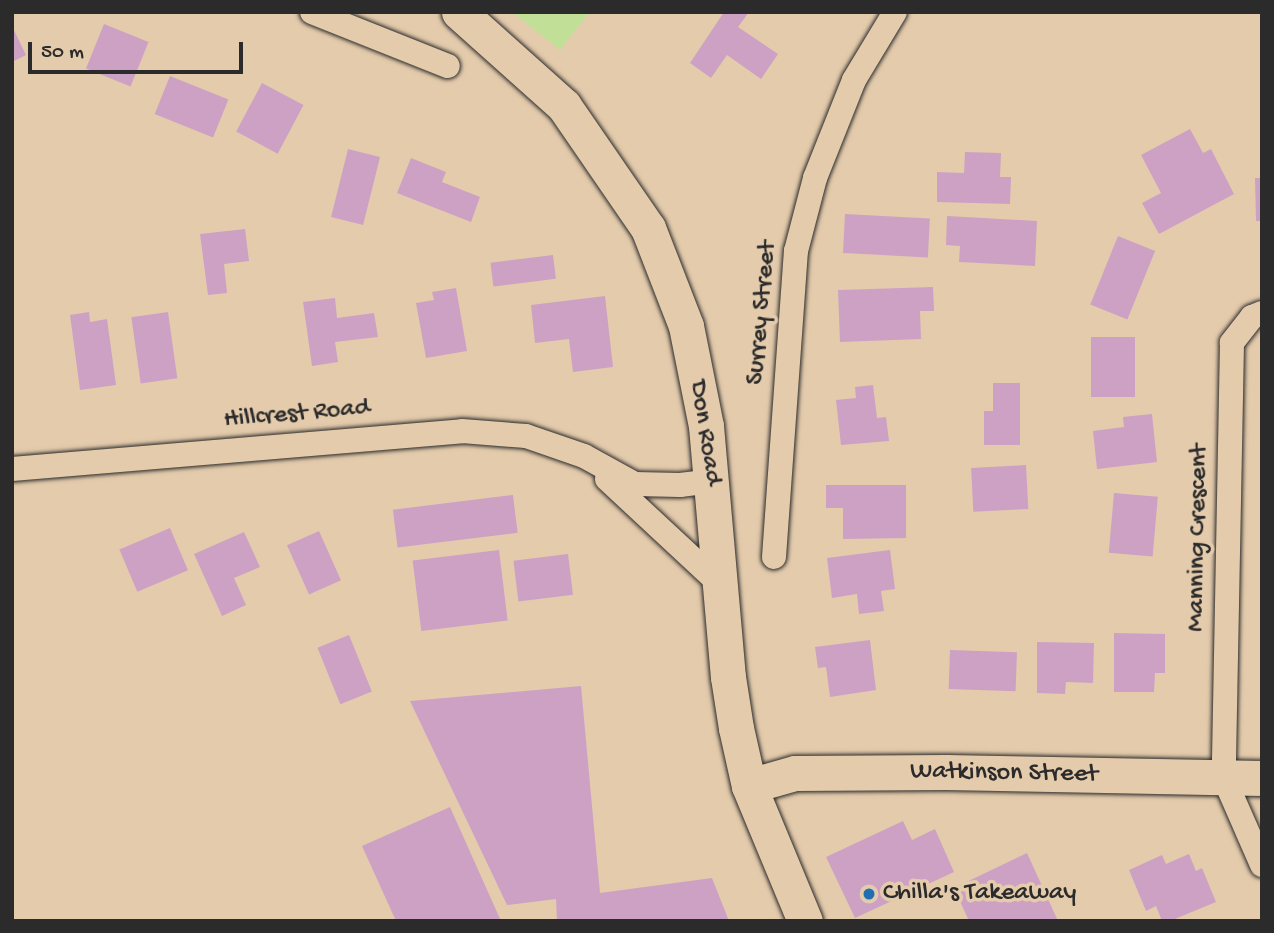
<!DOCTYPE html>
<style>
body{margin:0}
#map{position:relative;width:1274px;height:933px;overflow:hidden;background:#e4cbac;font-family:"Gochi Hand",sans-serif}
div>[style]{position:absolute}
.green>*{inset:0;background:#c2df97}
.building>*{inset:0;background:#cda1c4;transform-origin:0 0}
.roads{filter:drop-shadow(0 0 2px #2b2b2b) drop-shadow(0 0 2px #2b2b2b)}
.street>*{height:24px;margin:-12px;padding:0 12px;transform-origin:12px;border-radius:12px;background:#e4cbac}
.secondary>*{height:35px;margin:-17.5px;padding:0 17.5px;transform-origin:17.5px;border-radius:17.5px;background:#e4cbac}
.dots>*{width:19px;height:19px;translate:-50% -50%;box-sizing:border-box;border:4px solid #e4cbac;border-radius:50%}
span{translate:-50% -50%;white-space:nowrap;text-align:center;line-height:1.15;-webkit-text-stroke:7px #e4cbac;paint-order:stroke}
.street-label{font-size:26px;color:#2b2b2b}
.poi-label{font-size:26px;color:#2b2b2b}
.left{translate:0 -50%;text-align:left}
.frame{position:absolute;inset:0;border:14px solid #2b2b2b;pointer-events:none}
.scale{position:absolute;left:28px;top:42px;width:215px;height:32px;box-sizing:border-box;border:4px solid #2b2b2b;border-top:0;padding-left:9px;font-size:21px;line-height:24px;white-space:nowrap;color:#2b2b2b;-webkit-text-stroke:5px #e4cbac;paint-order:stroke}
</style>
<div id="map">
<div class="green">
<i style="clip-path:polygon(512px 12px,590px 12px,560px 50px)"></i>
</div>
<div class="building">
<i style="clip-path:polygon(724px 12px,749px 12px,738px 27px,778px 54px,761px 79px,727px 55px,711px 78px,690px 63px)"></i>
<i style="left:104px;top:24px;width:48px;height:48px;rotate:22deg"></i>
<i style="clip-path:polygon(12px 26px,26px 55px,12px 62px)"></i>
<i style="left:170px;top:76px;width:63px;height:41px;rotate:22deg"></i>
<i style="left:262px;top:83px;width:47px;height:55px;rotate:28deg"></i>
<i style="clip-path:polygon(1190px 129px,1203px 153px,1211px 149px,1234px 194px,1159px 234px,1142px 203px,1161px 193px,1141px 155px)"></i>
<i style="left:348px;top:149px;width:33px;height:70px;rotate:14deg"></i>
<i style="clip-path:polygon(965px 152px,1001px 153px,1000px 177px,1011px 177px,1010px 204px,937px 202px,937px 172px,964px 173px)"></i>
<i style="clip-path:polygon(411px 158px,446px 172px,442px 182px,480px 197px,471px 222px,397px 193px)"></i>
<i style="clip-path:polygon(1255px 178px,1262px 178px,1262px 221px,1256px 221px)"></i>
<i style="left:845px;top:214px;width:85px;height:39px;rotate:3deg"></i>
<i style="clip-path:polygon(947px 216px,1037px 221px,1035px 266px,959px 262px,960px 246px,946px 245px)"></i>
<i style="clip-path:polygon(245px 229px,249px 261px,224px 264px,227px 293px,208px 295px,200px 234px)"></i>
<i style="left:1118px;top:236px;width:40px;height:74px;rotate:22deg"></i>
<i style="left:553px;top:255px;width:24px;height:63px;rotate:83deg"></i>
<i style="clip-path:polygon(933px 287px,934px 311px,920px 311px,921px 339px,840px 342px,838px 290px)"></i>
<i style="clip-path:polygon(456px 288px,467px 351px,426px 358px,416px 303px,434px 300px,432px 292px)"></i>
<i style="clip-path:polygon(605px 296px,613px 367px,573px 372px,569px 339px,535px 343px,531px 305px)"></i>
<i style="clip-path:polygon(335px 298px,337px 318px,374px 313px,378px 337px,335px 342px,338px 362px,312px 366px,303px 302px)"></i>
<i style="clip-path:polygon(89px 312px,90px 322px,107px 319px,116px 385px,80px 390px,70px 315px)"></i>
<i style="left:168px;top:312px;width:67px;height:37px;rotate:82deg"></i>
<i style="left:1135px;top:337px;width:60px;height:44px;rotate:90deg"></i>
<i style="clip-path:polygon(993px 383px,1020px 383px,1020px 445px,984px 445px,984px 411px,993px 411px)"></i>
<i style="clip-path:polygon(873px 385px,877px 418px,886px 417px,889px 441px,841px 445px,836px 400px,856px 398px,855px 387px)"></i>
<i style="clip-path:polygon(1152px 414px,1157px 462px,1097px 469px,1093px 431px,1124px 427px,1123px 417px)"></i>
<i style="left:1026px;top:465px;width:44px;height:55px;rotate:87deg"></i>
<i style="clip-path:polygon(826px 485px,906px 485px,906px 538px,843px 539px,843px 508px,826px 508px)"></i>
<i style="left:1114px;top:493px;width:44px;height:60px;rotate:5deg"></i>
<i style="left:513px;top:495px;width:38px;height:121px;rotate:83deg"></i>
<i style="left:170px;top:528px;width:46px;height:55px;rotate:67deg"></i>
<i style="left:319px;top:531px;width:54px;height:35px;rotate:66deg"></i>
<i style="clip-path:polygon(244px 532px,260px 567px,234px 578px,246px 605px,222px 616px,194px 554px)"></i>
<i style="left:499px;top:550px;width:71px;height:87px;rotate:83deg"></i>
<i style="clip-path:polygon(890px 550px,895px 589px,881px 591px,884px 611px,859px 614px,857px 594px,832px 598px,827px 558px)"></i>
<i style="left:568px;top:554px;width:41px;height:55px;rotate:83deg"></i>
<i style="clip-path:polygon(1114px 633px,1165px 634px,1165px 673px,1155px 673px,1154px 692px,1114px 692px)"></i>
<i style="left:349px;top:635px;width:61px;height:34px;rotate:68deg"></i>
<i style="clip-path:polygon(870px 640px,876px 690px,830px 697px,826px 667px,818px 668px,815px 647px)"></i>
<i style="clip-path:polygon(1037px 642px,1094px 643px,1093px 683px,1066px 682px,1065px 694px,1037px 693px)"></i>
<i style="left:950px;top:650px;width:67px;height:39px;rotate:2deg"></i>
<i style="clip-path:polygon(581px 686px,600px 893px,712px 878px,729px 921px,557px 921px,556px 899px,507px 905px,410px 701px)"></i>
<i style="clip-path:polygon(450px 807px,501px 921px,396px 921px,362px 846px)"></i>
<i style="clip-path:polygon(903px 821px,912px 840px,935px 829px,954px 872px,855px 918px,826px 857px)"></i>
<i style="clip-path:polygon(1027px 853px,1058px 921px,969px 921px,954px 888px)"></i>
<i style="clip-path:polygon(1189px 854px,1196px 871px,1202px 868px,1216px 902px,1170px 921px,1162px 921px,1156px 906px,1146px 911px,1129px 870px,1162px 855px,1166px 864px)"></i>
</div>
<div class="roads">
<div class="street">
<i style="left:312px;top:12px;width:146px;rotate:21.7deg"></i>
<i style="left:1262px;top:313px;width:11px;rotate:158deg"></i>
<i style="left:1252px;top:317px;width:33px;rotate:128deg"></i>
<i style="left:1232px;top:343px;width:435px;rotate:91.1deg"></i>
<i style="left:1224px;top:778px;width:95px;rotate:66.4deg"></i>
<i style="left:12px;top:469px;width:452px;rotate:-4.8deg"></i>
<i style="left:462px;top:431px;width:64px;rotate:4.5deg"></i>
<i style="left:526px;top:436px;width:61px;rotate:19deg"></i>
<i style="left:584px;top:456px;width:58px;rotate:28.8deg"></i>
<i style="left:635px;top:484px;width:45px;rotate:1.3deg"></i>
<i style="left:680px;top:485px;width:32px;rotate:-7deg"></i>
<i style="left:607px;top:479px;width:157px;rotate:42.9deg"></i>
<i style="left:774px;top:557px;width:307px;rotate:-85.9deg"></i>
<i style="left:796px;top:251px;width:75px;rotate:-75.4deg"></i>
<i style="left:815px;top:178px;width:105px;rotate:-68.3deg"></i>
<i style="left:854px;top:80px;width:79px;rotate:-58.9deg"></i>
</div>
<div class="secondary">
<i style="left:459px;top:12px;width:141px;rotate:41.8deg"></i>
<i style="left:564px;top:106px;width:148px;rotate:55.5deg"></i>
<i style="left:648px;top:228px;width:105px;rotate:68.8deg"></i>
<i style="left:686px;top:326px;width:102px;rotate:78.7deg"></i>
<i style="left:706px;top:426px;width:252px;rotate:85deg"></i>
<i style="left:728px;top:677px;width:52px;rotate:81.1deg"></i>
<i style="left:736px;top:728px;width:59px;rotate:77.4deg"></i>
<i style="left:749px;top:786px;width:146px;rotate:67.5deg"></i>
<i style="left:749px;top:786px;width:48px;rotate:-15.8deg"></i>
<i style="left:795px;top:773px;width:151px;rotate:-0.4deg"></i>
<i style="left:946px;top:772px;width:316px;rotate:1.1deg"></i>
</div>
</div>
<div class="dots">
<i style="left:869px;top:894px;background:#1f6fb2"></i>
</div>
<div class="street-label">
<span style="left:763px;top:313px;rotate:-85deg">Surrey Street</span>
<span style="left:297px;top:415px;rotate:-5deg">Hillcrest Road</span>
<span style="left:704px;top:433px;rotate:81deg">Don Road</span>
<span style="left:1199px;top:538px;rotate:-89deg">Manning Crescent</span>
<span style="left:1004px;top:774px;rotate:1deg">Watkinson Street</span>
</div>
<div class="poi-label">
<span class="left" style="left:883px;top:894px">Chilla's Takeaway</span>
</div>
<div class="frame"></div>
<div class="scale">50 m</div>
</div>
